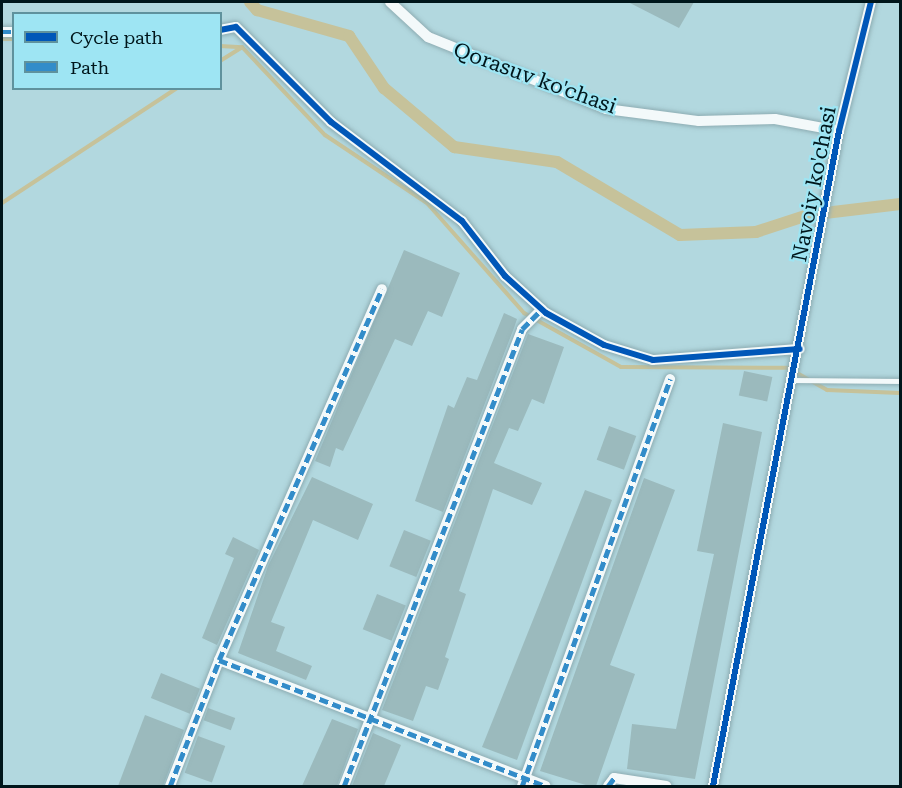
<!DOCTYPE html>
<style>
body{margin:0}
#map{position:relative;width:902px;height:788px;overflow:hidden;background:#b2d8df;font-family:"Roboto Serif",serif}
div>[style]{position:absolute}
.stream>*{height:4px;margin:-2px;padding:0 2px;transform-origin:2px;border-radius:2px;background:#c6c29a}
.canal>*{height:12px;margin:-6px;padding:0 6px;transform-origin:6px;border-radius:6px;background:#c6c29a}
.building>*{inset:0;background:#9bbabd;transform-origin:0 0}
.roads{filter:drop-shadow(0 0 2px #8dacb2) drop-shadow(0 0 2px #8dacb2)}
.service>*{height:5px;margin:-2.5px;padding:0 2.5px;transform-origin:2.5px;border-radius:2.5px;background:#f3f9fa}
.minor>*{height:10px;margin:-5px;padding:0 5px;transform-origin:5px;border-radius:5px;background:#f3f9fa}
.quiet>*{height:4.5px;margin-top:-2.25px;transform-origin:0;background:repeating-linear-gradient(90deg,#328cc9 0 9px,transparent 0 13.5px)}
.cycleway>*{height:6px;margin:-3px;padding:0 3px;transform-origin:3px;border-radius:3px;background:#0057b8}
span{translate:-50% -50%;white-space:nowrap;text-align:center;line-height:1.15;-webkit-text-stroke:4.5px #9ee5f3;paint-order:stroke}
.street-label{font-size:21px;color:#00161b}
.frame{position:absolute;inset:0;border:3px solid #00161b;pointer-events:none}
.legend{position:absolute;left:12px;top:12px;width:210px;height:78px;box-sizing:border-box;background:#9ee5f3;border:2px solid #5f929d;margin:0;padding:8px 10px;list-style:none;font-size:18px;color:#00161b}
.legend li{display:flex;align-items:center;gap:12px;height:30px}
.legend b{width:30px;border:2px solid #5f929d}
</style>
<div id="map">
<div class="stream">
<i style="left:2px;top:39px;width:12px"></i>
<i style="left:220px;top:46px;width:22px;rotate:3deg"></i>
<i style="left:242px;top:47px;width:121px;rotate:46.7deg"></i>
<i style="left:325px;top:135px;width:123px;rotate:33.7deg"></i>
<i style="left:427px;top:203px;width:147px;rotate:48.6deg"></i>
<i style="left:524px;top:313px;width:111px;rotate:29.1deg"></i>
<i style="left:621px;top:367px;width:167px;rotate:0.3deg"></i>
<i style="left:788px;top:368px;width:45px;rotate:29.4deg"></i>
<i style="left:827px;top:390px;width:73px;rotate:2.4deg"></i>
<i style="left:220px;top:61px;width:26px;rotate:-32deg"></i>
<i style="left:2px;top:203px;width:209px;rotate:-33.3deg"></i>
</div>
<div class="canal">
<i style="left:250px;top:2px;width:11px;rotate:49deg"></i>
<i style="left:257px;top:10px;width:96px;rotate:15.8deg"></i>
<i style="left:349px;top:36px;width:63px;rotate:56.1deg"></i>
<i style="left:384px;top:88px;width:92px;rotate:40.1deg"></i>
<i style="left:454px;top:147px;width:104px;rotate:8.3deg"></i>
<i style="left:557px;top:162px;width:143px;rotate:30.7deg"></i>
<i style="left:680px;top:235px;width:76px;rotate:-2.3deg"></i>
<i style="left:756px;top:232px;width:55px;rotate:-18.1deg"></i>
<i style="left:808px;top:215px;width:93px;rotate:-6.8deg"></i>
</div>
<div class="building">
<i style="clip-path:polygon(628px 2px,694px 2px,679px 28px)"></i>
<i style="clip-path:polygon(404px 250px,460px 273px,442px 317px,428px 311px,412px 346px,395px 339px,343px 451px,336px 448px,330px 467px,315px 461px)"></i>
<i style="clip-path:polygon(504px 313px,517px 319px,514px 328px,443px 512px,415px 501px,448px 405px,454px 408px,467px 377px,477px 380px)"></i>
<i style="clip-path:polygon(528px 334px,564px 347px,544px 404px,532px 399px,518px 431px,509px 428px,494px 463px,542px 483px,532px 505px,493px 489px,459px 591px,466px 594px,445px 657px,449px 659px,438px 690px,426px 686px,413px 721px,382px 710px)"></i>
<i style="left:744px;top:371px;width:29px;height:25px;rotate:12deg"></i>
<i style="clip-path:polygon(723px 423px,762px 432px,695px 779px,627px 769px,632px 724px,676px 729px,714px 554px,697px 551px)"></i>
<i style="left:609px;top:426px;width:29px;height:36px;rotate:20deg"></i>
<i style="clip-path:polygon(312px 477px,373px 504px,358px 540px,313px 520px,271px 622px,285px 627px,276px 651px,312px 666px,306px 680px,238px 653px,268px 566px)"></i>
<i style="clip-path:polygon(644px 478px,675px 490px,610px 665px,635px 674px,596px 786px,589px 786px,540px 771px)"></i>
<i style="clip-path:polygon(585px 490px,612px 500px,517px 760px,482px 747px)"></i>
<i style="left:404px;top:530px;width:29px;height:39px;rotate:22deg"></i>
<i style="clip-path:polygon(233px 537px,259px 550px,217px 645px,202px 638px,234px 558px,225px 554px)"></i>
<i style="left:377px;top:594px;width:31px;height:38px;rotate:22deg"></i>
<i style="left:161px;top:673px;width:42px;height:27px;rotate:22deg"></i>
<i style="left:208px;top:708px;width:29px;height:13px;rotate:20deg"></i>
<i style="clip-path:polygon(145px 715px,184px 730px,163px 786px,118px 786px)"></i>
<i style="clip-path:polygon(332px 719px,358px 729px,337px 786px,302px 786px)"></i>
<i style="clip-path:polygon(373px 733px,401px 745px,384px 786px,352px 786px)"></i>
<i style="left:198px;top:736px;width:29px;height:39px;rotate:20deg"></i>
</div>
<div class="roads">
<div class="service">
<i style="left:794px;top:380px;width:106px;rotate:0.5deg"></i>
</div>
<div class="minor">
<i style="left:390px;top:2px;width:52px;rotate:42.6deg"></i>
<i style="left:428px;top:37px;width:192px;rotate:22deg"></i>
<i style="left:606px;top:109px;width:94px;rotate:7.4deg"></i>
<i style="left:699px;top:121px;width:76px;rotate:-1.5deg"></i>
<i style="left:775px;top:119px;width:65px;rotate:10.6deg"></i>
<i style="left:220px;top:30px;width:16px;rotate:-11deg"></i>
<i style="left:236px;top:27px;width:134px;rotate:45deg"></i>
<i style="left:331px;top:122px;width:164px;rotate:37.1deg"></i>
<i style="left:462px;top:221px;width:70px;rotate:52deg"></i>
<i style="left:505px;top:276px;width:55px;rotate:42.1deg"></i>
<i style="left:546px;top:313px;width:66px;rotate:28.9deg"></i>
<i style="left:604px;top:345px;width:51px;rotate:17deg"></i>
<i style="left:653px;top:360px;width:147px;rotate:-4.3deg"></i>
<i style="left:2px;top:32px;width:12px"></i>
<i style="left:219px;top:660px;width:350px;rotate:21.1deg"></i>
<i style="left:170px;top:786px;width:135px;rotate:-68.7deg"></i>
<i style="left:219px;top:660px;width:405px;rotate:-66.3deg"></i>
<i style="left:344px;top:786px;width:490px;rotate:-68.7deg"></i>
<i style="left:522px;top:329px;width:28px;rotate:-45deg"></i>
<i style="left:522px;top:786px;width:433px;rotate:-70deg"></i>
<i style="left:608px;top:786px;width:10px;rotate:-53deg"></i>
<i style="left:614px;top:778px;width:53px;rotate:8.7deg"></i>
<i style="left:713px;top:786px;width:667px;rotate:-79.11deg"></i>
<i style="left:839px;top:131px;width:133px;rotate:-76.1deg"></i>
</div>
</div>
<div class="quiet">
<i style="left:2px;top:32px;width:12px"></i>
<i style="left:219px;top:660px;width:350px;rotate:21.1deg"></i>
<i style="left:170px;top:786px;width:135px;rotate:-68.7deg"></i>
<i style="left:219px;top:660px;width:405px;rotate:-66.3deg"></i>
<i style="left:344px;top:786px;width:490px;rotate:-68.7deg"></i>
<i style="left:522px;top:329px;width:28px;rotate:-45deg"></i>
<i style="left:522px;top:786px;width:433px;rotate:-70deg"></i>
<i style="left:608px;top:786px;width:10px;rotate:-53deg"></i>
</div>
<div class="cycleway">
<i style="left:220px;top:30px;width:16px;rotate:-11deg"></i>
<i style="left:236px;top:27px;width:134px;rotate:45deg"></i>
<i style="left:331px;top:122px;width:164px;rotate:37.1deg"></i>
<i style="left:462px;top:221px;width:70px;rotate:52deg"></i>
<i style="left:505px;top:276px;width:55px;rotate:42.1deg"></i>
<i style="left:546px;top:313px;width:66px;rotate:28.9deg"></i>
<i style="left:604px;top:345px;width:51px;rotate:17deg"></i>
<i style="left:653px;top:360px;width:147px;rotate:-4.3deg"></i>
<i style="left:713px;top:786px;width:667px;rotate:-79.11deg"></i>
<i style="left:839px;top:131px;width:133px;rotate:-76.1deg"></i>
</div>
<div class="street-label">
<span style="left:535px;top:78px;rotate:20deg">Qorasuv ko'chasi</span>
<span style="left:814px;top:184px;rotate:-79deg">Navoiy ko'chasi</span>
</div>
<div class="frame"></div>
<ul class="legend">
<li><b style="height:8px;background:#0057b8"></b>Cycle path</li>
<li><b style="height:8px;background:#328cc9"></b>Path</li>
</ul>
</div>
